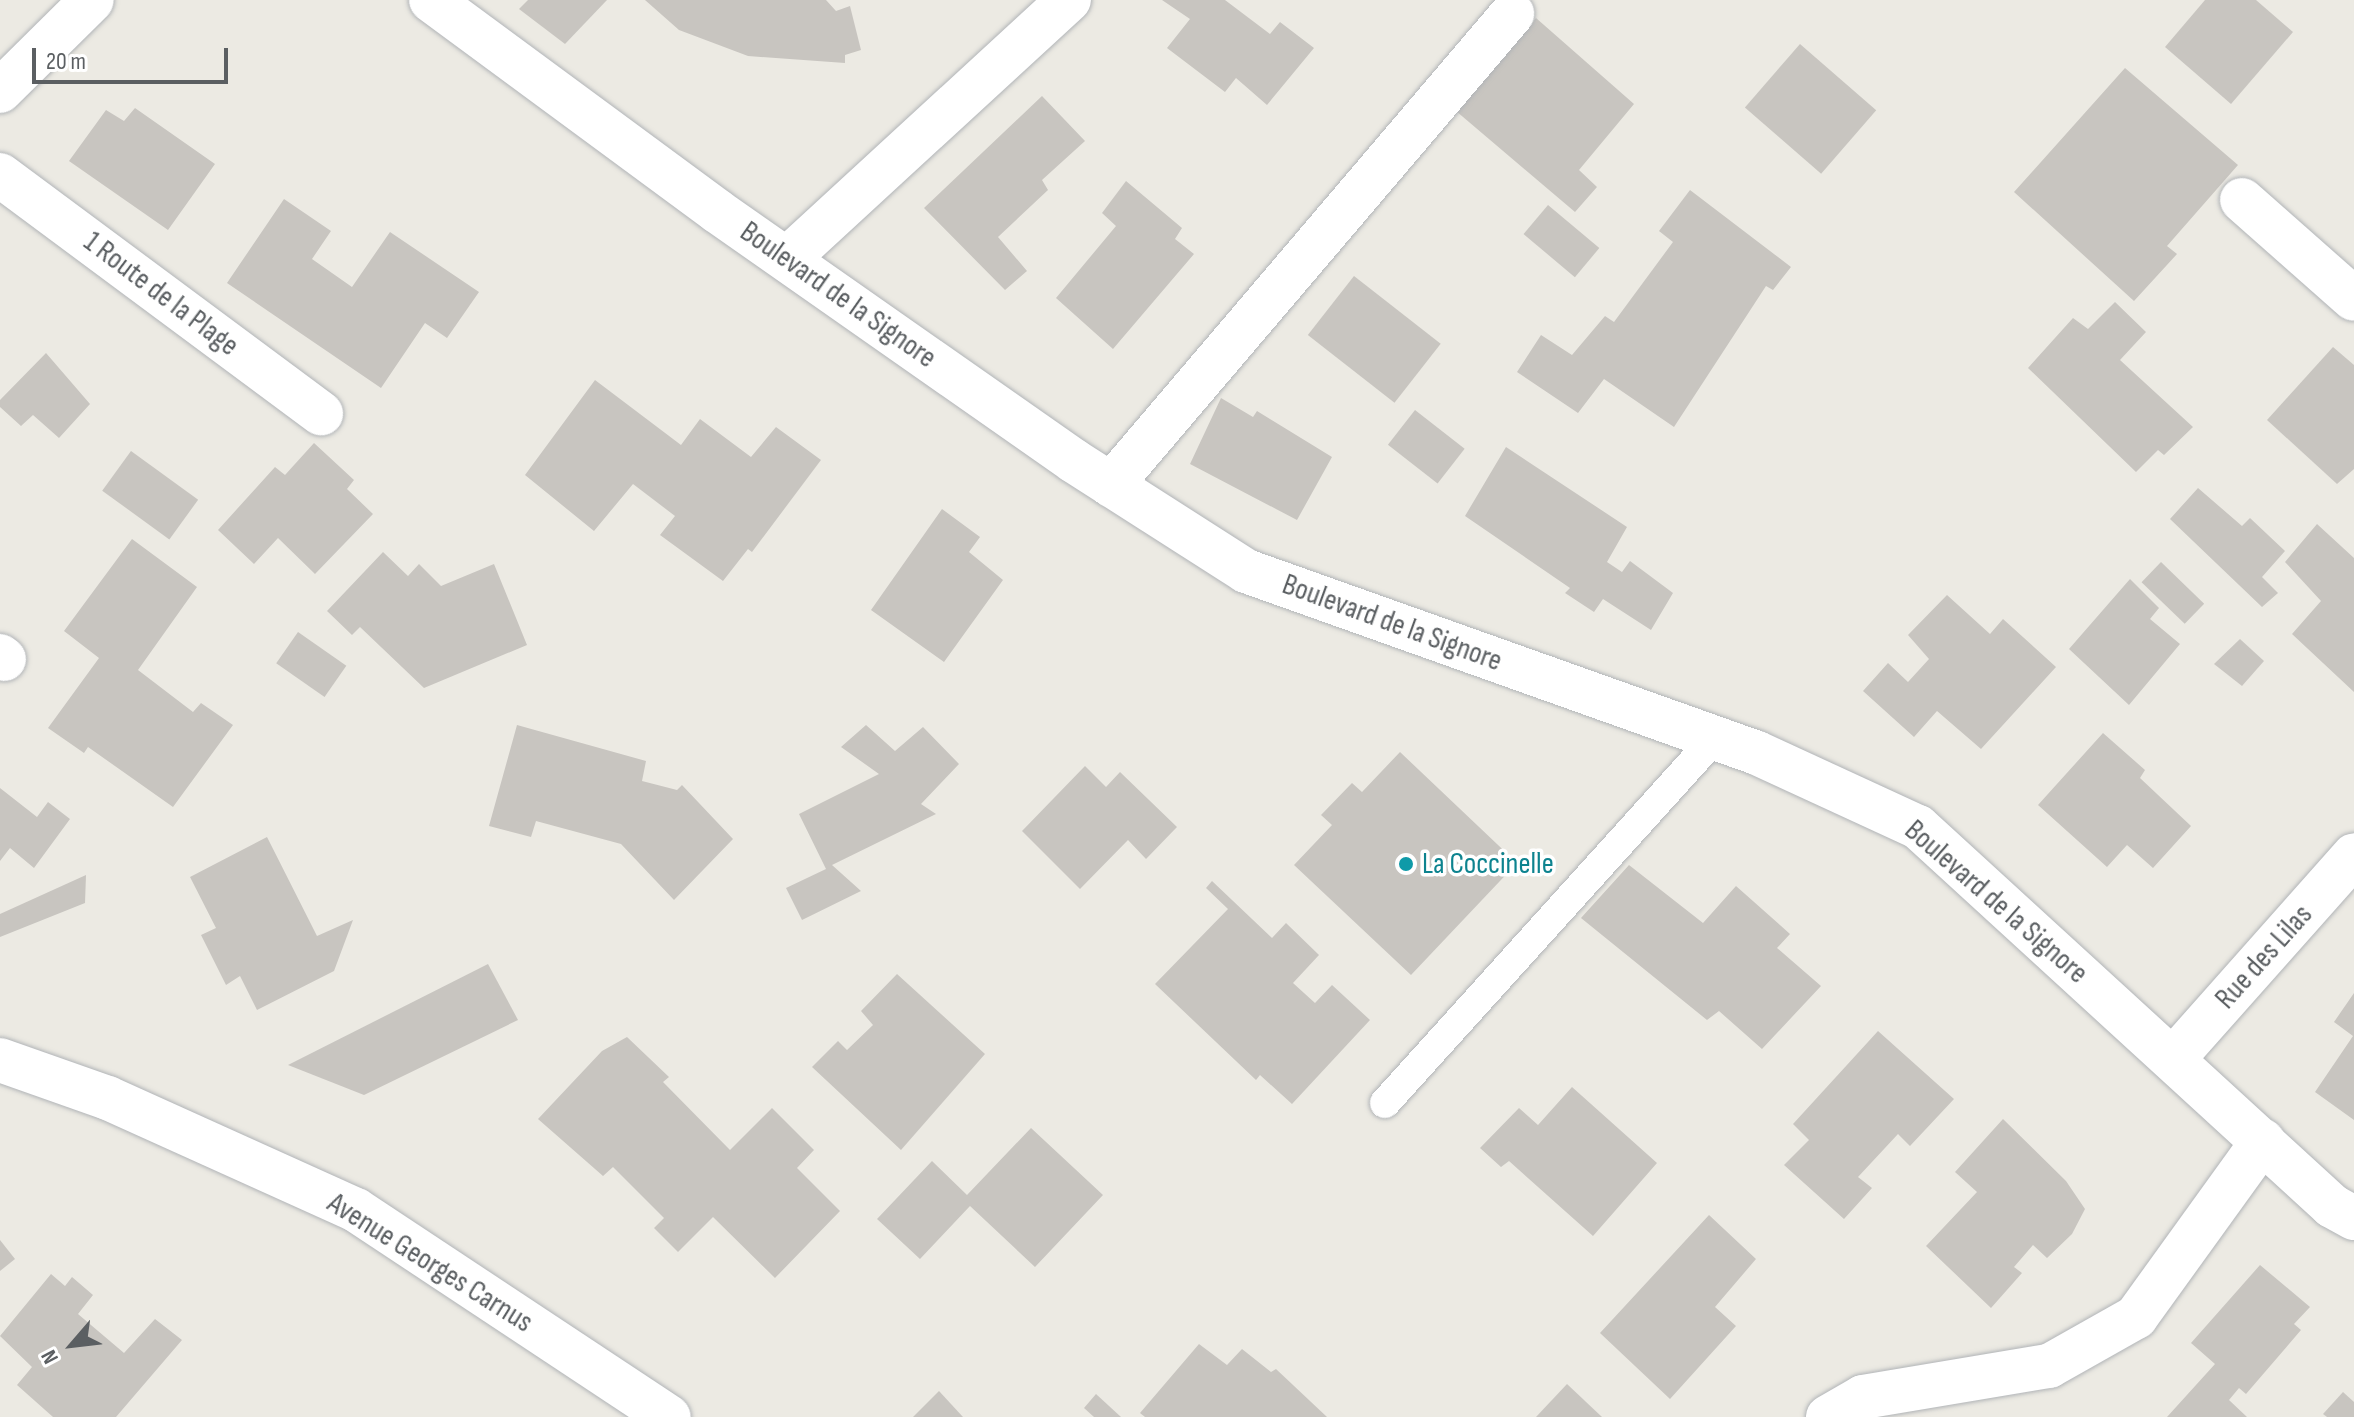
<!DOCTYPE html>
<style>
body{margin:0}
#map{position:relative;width:2354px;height:1417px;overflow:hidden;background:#eceae3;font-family:"Sofia Sans Condensed",sans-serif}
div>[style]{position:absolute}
.building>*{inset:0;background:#c8c5c0;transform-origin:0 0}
.roads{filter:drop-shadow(0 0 2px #b1b4b7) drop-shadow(0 0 2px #b1b4b7)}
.lane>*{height:30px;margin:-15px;padding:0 15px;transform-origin:15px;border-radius:15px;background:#fff}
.street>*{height:44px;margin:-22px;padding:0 22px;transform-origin:22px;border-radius:22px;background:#fff}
.secondary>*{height:44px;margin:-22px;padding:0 22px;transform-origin:22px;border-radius:22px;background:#fff}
.dots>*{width:22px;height:22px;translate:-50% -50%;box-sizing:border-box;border:4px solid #fff;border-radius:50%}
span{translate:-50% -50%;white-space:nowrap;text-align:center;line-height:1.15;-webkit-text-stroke:7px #fff;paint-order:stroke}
.street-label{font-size:30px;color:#5b5f62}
.culture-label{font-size:30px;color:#0d838f}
.left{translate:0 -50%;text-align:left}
.north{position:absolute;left:32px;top:1305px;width:80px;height:80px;-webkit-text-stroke:6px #fff;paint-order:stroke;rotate:242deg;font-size:22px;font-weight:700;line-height:32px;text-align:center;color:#5b5f62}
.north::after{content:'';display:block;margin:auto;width:28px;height:36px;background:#5b5f62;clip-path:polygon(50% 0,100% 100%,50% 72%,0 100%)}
.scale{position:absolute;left:32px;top:48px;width:196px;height:36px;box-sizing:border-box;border:4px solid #5b5f62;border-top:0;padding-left:10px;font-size:24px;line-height:28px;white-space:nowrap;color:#5b5f62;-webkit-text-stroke:6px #fff;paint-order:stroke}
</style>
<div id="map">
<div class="building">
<i style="clip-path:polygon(528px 0,607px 0,565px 44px,519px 9px)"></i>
<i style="clip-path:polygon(645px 0,826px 0,836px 11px,850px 6px,861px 50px,845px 55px,845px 63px,748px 56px,679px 30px)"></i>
<i style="clip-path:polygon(1162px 0,1225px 0,1270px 34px,1280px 22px,1314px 48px,1267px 105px,1236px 78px,1225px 92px,1167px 48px,1190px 19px)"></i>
<i style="clip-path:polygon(2205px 0,2256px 0,2293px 32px,2231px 104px,2165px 47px)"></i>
<i style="clip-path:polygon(1536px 18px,1634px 104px,1579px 170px,1597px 187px,1575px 212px,1456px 111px)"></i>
<i style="left:1800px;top:44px;width:101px;height:84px;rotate:41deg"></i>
<i style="clip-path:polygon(2125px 68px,2238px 165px,2167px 246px,2177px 254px,2134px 301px,2014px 192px)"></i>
<i style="clip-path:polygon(1042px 96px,1085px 141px,1042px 180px,1048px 190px,998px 237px,1027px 271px,1005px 290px,924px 208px)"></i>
<i style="clip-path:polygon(135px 108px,215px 164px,168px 230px,69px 161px,106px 110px,124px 121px)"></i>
<i style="clip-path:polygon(1126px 181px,1182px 228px,1175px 239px,1194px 254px,1113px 349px,1056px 298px,1116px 226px,1102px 213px)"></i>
<i style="clip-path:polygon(1690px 190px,1791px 267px,1773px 290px,1766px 286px,1674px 427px,1604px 379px,1578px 413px,1517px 372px,1541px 335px,1572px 355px,1605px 316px,1614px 322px,1673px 242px,1659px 231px)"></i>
<i style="clip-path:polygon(284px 199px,331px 231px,312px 259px,352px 287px,390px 232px,479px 292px,447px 338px,425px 323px,381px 388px,227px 283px)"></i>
<i style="left:1548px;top:205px;width:67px;height:38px;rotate:40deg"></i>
<i style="left:1354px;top:276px;width:110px;height:75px;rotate:38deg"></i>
<i style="clip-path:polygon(2115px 302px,2146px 332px,2120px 360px,2193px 427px,2164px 455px,2158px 450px,2136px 472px,2028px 368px,2073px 318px,2088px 329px)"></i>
<i style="clip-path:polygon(2333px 347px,2354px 365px,2354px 469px,2337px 484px,2267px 420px)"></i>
<i style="clip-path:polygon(46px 353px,90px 404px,59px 438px,33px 415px,21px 426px,0 407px,0 400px)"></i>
<i style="clip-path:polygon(595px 380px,681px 445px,700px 419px,751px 457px,776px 427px,821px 460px,752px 552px,748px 549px,723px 581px,660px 535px,675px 516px,633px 484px,594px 531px,525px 475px)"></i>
<i style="clip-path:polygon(1221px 398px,1253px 417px,1257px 411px,1332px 457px,1297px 520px,1190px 464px)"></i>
<i style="left:1415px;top:410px;width:63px;height:44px;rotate:38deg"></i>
<i style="clip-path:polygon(314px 443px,354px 480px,347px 489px,373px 514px,315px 574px,278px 538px,254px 564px,218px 530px,275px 467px,285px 475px)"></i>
<i style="clip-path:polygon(1506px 447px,1627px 527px,1607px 562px,1622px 572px,1630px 561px,1673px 593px,1651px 630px,1603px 599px,1594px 612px,1565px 593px,1570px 588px,1465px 516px)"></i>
<i style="left:131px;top:451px;width:83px;height:49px;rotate:36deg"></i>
<i style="clip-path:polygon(2198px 488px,2242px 526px,2250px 518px,2285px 551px,2262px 577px,2278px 593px,2262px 607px,2170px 519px)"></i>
<i style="clip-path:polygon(942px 509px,980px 537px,969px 552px,1003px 580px,944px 662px,871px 610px)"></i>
<i style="clip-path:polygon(2317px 524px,2354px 558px,2354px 692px,2292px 634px,2321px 601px,2285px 562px)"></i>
<i style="clip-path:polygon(132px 539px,197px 587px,138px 670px,193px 712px,201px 703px,233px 725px,173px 807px,88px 747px,84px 753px,48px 728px,99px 658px,64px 631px)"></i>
<i style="clip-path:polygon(383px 552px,408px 576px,419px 564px,441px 586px,494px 564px,527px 645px,424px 688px,360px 627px,352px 635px,327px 611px)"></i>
<i style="left:2161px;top:562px;width:60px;height:28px;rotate:44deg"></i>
<i style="clip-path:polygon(2130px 579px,2159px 608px,2150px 619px,2180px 644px,2129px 705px,2069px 649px)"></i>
<i style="clip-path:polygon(1947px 595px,1990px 634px,2003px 619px,2056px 667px,1981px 749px,1937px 711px,1914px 737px,1863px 691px,1888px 663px,1908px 682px,1929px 659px,1908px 635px)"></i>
<i style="left:298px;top:632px;width:59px;height:38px;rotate:35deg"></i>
<i style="clip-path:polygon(2240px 639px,2264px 661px,2242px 686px,2214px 664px)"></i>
<i style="clip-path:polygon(517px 725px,646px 761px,642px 781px,677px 790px,682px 785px,733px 839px,674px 900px,621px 844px,536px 821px,531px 837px,489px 826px)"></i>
<i style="clip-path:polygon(866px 725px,895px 751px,923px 727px,959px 764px,921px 804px,936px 814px,832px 865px,861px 891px,802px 920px,786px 888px,826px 869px,799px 814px,879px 774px,841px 747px)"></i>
<i style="clip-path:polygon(2103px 733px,2145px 770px,2140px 778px,2191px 826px,2153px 868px,2127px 845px,2107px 867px,2038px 805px)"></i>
<i style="clip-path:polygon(1400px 752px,1517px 863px,1411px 975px,1294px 865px,1332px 825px,1321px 815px,1352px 783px,1362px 792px)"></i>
<i style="clip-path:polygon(1085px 766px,1106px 787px,1120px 772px,1177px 827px,1146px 859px,1128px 840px,1080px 889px,1022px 831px)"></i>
<i style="clip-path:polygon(0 788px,37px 817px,48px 802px,70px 819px,34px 868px,10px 848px,0 861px)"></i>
<i style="clip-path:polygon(267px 837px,317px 936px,353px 920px,334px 971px,257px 1010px,240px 976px,226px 985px,201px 935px,216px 928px,190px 877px)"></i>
<i style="clip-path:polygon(1629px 865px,1703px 923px,1736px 886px,1790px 934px,1777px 948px,1821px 986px,1762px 1049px,1719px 1011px,1707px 1020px,1581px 918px)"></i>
<i style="clip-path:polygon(86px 875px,85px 903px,0 937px,0 914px)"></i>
<i style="clip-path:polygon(1212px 881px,1272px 938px,1286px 923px,1319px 955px,1293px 983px,1315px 1003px,1332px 985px,1370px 1020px,1292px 1104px,1260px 1075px,1256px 1080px,1155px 984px,1228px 909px,1206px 888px)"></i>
<i style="clip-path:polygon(488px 964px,518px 1020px,364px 1095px,288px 1065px)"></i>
<i style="clip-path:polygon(897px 974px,985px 1054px,901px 1150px,812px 1067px,838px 1041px,847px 1050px,873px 1025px,861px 1011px)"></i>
<i style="clip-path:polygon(2354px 993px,2354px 1120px,2315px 1092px,2353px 1036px,2334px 1022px)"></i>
<i style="clip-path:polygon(1878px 1031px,1954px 1099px,1910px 1146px,1898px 1134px,1858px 1177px,1872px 1188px,1844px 1219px,1784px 1165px,1809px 1140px,1793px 1124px)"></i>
<i style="clip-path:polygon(627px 1037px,669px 1077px,663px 1082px,730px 1150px,772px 1108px,814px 1150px,797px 1168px,840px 1211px,775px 1278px,713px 1217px,678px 1252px,654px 1228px,664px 1218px,613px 1167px,603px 1176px,538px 1119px,602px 1051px)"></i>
<i style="clip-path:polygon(1572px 1087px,1657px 1163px,1593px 1236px,1509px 1161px,1501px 1167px,1480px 1148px,1519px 1108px,1538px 1125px)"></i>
<i style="clip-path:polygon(2003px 1119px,2066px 1181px,2085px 1209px,2072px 1234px,2047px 1258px,2033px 1245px,2014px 1267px,2022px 1273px,1991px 1308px,1926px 1246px,1977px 1192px,1955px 1172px)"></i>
<i style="clip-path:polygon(1031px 1128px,1103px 1195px,1035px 1267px,970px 1206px,920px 1259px,877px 1219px,932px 1161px,967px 1195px)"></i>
<i style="clip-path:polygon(1709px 1215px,1756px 1259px,1715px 1307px,1736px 1326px,1670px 1399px,1600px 1333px)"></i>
<i style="clip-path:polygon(0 1240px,15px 1259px,0 1271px)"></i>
<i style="clip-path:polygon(2260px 1265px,2310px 1307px,2294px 1324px,2301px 1330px,2246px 1394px,2239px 1388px,2229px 1400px,2247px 1417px,2167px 1417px,2215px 1364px,2191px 1343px)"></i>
<i style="clip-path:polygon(51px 1274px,65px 1286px,72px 1277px,93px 1295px,78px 1314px,124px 1353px,155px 1319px,182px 1340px,116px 1417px,53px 1417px,17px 1385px,32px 1367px,0 1336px)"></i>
<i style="clip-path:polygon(1199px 1344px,1227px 1365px,1242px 1349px,1271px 1372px,1276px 1369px,1327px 1417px,1145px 1417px,1140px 1413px)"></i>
<i style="clip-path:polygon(1567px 1384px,1602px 1417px,1536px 1417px)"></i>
<i style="clip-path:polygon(939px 1391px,963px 1417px,913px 1417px)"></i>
<i style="clip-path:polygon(2343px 1392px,2354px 1402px,2354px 1417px,2327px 1417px,2323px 1414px)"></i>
<i style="clip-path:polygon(1096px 1394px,1121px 1417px,1094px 1417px,1084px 1408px)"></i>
</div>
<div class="roads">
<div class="lane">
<i style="left:1385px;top:1103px;width:492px;rotate:-47.9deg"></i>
</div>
<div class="street">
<i style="left:431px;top:0;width:355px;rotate:36.4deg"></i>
<i style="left:717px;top:211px;width:436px;rotate:35deg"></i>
<i style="left:1074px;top:461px;width:204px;rotate:32.6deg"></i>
<i style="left:1246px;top:571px;width:542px;rotate:19.6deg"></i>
<i style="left:1757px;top:753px;width:177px;rotate:24.7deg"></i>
<i style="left:1918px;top:827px;width:561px;rotate:42.47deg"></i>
<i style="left:2332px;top:1206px;width:25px;rotate:29deg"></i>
<i style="left:0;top:175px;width:400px;rotate:36.6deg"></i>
<i style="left:2242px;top:200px;width:149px;rotate:41.5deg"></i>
<i style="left:787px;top:259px;width:383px;rotate:-42.6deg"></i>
<i style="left:1111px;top:485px;width:619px;rotate:-49.59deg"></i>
<i style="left:0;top:656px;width:5px;rotate:37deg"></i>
<i style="left:2174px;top:1058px;width:271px;rotate:-48.4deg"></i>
<i style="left:1828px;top:1417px;width:40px;rotate:-29.7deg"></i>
<i style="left:1863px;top:1397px;width:189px;rotate:-9.5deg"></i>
<i style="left:2049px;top:1366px;width:100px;rotate:-29.4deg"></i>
<i style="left:2136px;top:1317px;width:217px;rotate:-54.2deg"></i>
</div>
<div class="secondary">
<i style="left:0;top:91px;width:129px;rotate:-44.7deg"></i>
<i style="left:0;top:1060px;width:114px;rotate:19.4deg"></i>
<i style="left:108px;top:1098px;width:272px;rotate:24.3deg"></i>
<i style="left:356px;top:1210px;width:375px;rotate:33.5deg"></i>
</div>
</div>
<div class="dots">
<i style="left:1406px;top:864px;background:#0f9aa8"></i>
</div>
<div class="street-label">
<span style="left:161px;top:294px;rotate:37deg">1 Route de la Plage</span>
<span style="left:838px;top:295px;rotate:35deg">Boulevard de la Signore</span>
<span style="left:1392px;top:623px;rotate:20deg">Boulevard de la Signore</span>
<span style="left:1996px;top:902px;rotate:41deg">Boulevard de la Signore</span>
<span style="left:2264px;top:957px;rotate:-48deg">Rue des Lilas</span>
<span style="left:430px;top:1263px;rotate:32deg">Avenue Georges Carnus</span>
</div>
<div class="culture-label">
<span class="left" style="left:1422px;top:864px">La Coccinelle</span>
</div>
<div class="north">N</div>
<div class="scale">20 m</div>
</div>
